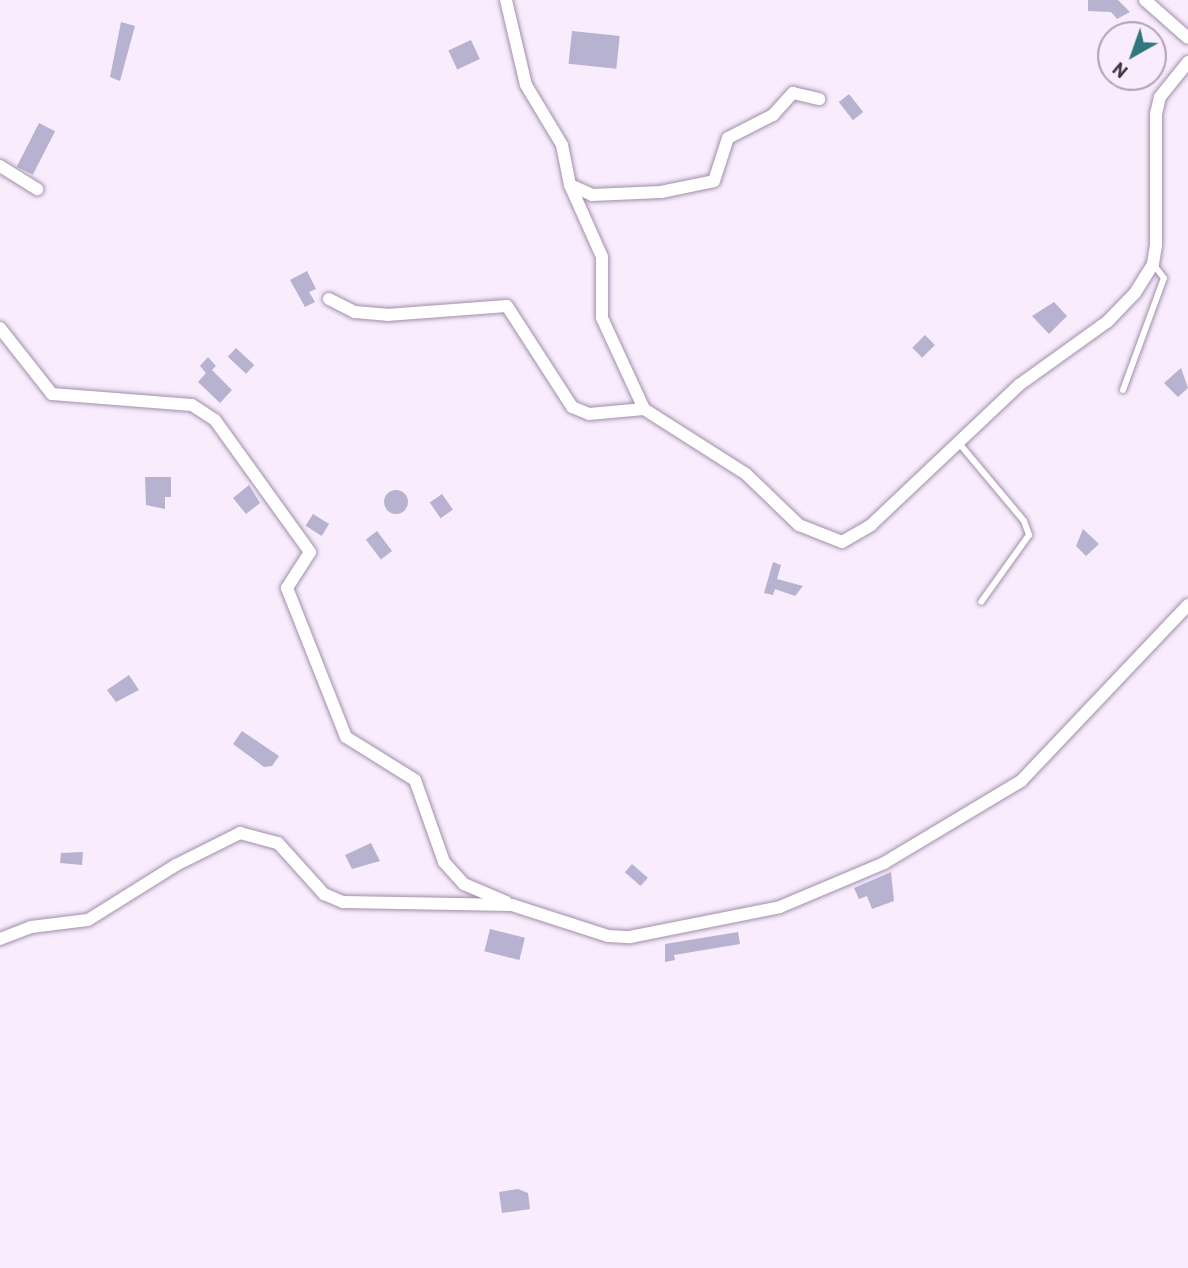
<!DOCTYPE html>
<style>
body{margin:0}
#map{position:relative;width:1188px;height:1268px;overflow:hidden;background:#f8ecfd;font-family:Barlow,sans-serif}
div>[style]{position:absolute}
.building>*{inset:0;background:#b7b2d0;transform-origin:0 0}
.round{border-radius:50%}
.roads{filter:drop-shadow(0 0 2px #a18fa8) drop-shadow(0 0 2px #a18fa8)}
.lane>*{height:6px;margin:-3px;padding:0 3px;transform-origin:3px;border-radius:3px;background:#fff}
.street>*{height:12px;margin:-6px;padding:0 6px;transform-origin:6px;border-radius:6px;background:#fff}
span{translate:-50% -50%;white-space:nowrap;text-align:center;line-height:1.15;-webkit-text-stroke:5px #f8ecfd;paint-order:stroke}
.north{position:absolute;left:1097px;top:21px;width:70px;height:70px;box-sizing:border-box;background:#f8ecfd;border:2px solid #aea3b2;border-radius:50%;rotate:220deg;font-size:19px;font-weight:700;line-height:28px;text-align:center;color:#3e3641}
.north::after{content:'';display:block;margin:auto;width:24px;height:32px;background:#2e777d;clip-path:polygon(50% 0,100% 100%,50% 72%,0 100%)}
</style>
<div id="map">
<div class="building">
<i style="clip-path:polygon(1088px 0,1118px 0,1130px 12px,1117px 19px,1111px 12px,1088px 11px)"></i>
<i style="clip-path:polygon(121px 22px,135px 26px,120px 81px,110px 77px)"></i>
<i style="left:572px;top:31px;width:48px;height:33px;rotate:6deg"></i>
<i style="left:471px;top:40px;width:21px;height:25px;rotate:65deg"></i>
<i style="left:849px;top:94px;width:23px;height:13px;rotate:52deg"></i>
<i style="left:39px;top:123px;width:18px;height:49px;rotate:27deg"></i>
<i style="clip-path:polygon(307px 271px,316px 289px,309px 292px,315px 302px,305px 307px,290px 280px)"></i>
<i style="clip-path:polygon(1054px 302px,1067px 316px,1049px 334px,1032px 316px)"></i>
<i style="left:925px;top:335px;width:14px;height:18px;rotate:45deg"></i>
<i style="left:236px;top:348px;width:25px;height:12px;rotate:43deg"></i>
<i style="clip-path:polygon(208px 357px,216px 366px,212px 370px,232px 390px,220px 403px,198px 382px,206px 373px,200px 366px)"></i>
<i style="clip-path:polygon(1181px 368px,1188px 388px,1178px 397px,1164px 383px)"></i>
<i style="clip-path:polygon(145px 477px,171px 477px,171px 497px,165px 497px,165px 509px,146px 505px)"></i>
<i style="clip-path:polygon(249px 485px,260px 503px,246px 514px,233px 498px)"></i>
<i class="round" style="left:384px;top:490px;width:24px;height:24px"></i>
<i style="left:442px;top:494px;width:19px;height:15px;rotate:55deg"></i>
<i style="left:313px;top:514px;width:19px;height:14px;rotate:32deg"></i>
<i style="clip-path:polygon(1083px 529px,1099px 544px,1086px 556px,1076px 546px)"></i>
<i style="left:377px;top:531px;width:25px;height:14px;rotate:53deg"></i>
<i style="clip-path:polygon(773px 562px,781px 565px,777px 579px,803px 586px,795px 596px,775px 589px,773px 595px,764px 593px)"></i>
<i style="clip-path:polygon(129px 675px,139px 690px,116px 702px,107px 690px)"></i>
<i style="clip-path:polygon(242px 731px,279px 756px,272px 766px,264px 767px,233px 744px)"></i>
<i style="clip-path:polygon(371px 843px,380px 861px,352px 869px,345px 855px)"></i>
<i style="clip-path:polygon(83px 852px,82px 865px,60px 863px,61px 853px)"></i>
<i style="left:632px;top:864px;width:21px;height:11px;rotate:41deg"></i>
<i style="clip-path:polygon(891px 872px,894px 901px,872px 909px,867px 896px,859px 899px,854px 888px)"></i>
<i style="left:490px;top:929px;width:36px;height:23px;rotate:14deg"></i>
<i style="clip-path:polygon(738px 932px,740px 944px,674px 955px,675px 960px,665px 962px,665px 944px)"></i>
<i style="clip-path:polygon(518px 1189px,528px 1193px,530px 1209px,502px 1213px,499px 1192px)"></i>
</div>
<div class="roads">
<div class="lane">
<i style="left:1123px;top:390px;width:119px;rotate:-69.9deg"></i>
<i style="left:1164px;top:278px;width:18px;rotate:-128deg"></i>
<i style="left:958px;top:442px;width:103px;rotate:50.1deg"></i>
<i style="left:1024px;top:521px;width:15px;rotate:70deg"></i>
<i style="left:1029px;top:535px;width:82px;rotate:125.6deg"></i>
</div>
<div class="street">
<i style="left:506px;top:0;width:87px;rotate:76.8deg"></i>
<i style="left:526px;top:85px;width:70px;rotate:59deg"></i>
<i style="left:562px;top:145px;width:41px;rotate:78.7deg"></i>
<i style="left:570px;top:185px;width:79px;rotate:66deg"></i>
<i style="left:602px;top:257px;width:61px;rotate:90deg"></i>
<i style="left:602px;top:318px;width:100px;rotate:65.2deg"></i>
<i style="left:644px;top:409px;width:121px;rotate:32.5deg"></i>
<i style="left:746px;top:474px;width:74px;rotate:43.9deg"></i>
<i style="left:799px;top:525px;width:46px;rotate:21.6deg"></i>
<i style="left:842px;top:542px;width:34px;rotate:-30deg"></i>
<i style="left:871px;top:525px;width:204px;rotate:-43.4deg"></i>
<i style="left:1019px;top:385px;width:110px;rotate:-35.7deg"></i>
<i style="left:1108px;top:321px;width:39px;rotate:-46deg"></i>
<i style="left:1135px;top:293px;width:34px;rotate:-58deg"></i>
<i style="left:1153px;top:264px;width:19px;rotate:-81deg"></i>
<i style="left:1156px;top:245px;width:131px;rotate:-90deg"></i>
<i style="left:1156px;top:114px;width:17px;rotate:-77deg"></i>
<i style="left:1160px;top:97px;width:45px;rotate:-51.3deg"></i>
<i style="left:1145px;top:0;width:57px;rotate:41.5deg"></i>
<i style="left:0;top:166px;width:44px;rotate:31.9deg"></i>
<i style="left:570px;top:185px;width:24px;rotate:24deg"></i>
<i style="left:592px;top:195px;width:69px;rotate:-2.5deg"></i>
<i style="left:661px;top:192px;width:54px;rotate:-11.7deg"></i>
<i style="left:714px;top:181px;width:45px;rotate:-72deg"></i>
<i style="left:728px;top:138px;width:51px;rotate:-27.1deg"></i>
<i style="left:773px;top:115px;width:30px;rotate:-48deg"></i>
<i style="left:793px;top:93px;width:27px;rotate:13deg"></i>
<i style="left:329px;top:299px;width:29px;rotate:27deg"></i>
<i style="left:355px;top:312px;width:32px;rotate:5deg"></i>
<i style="left:387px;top:315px;width:120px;rotate:-4.3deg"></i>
<i style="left:507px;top:306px;width:120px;rotate:57.2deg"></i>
<i style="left:572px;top:407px;width:18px;rotate:22deg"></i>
<i style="left:589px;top:414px;width:55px;rotate:-5.2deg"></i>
<i style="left:0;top:328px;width:84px;rotate:51.8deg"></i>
<i style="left:52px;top:394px;width:140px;rotate:4.5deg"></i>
<i style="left:192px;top:405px;width:27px;rotate:33deg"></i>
<i style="left:215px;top:420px;width:163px;rotate:54.3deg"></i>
<i style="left:310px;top:552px;width:43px;rotate:122.6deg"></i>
<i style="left:287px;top:588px;width:160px;rotate:68.4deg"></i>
<i style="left:346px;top:737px;width:81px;rotate:31.9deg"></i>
<i style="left:415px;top:780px;width:87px;rotate:70.5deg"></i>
<i style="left:444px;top:862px;width:30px;rotate:48deg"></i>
<i style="left:464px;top:884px;width:46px;rotate:23.2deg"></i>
<i style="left:0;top:939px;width:33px;rotate:-21deg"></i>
<i style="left:31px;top:927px;width:57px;rotate:-7deg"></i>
<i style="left:88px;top:920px;width:104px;rotate:-32deg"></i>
<i style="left:176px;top:865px;width:72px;rotate:-26.6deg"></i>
<i style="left:240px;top:833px;width:39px;rotate:15deg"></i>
<i style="left:278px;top:843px;width:69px;rotate:48deg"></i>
<i style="left:324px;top:894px;width:21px;rotate:23deg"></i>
<i style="left:343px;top:902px;width:169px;rotate:1deg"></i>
<i style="left:512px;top:905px;width:101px;rotate:17.9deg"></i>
<i style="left:608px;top:936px;width:22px;rotate:3deg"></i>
<i style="left:630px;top:937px;width:153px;rotate:-11.3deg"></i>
<i style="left:780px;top:907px;width:113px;rotate:-22.9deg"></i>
<i style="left:884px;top:863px;width:160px;rotate:-30.9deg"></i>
<i style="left:1021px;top:781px;width:243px;rotate:-46.5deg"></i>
</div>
</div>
<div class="north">N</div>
</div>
